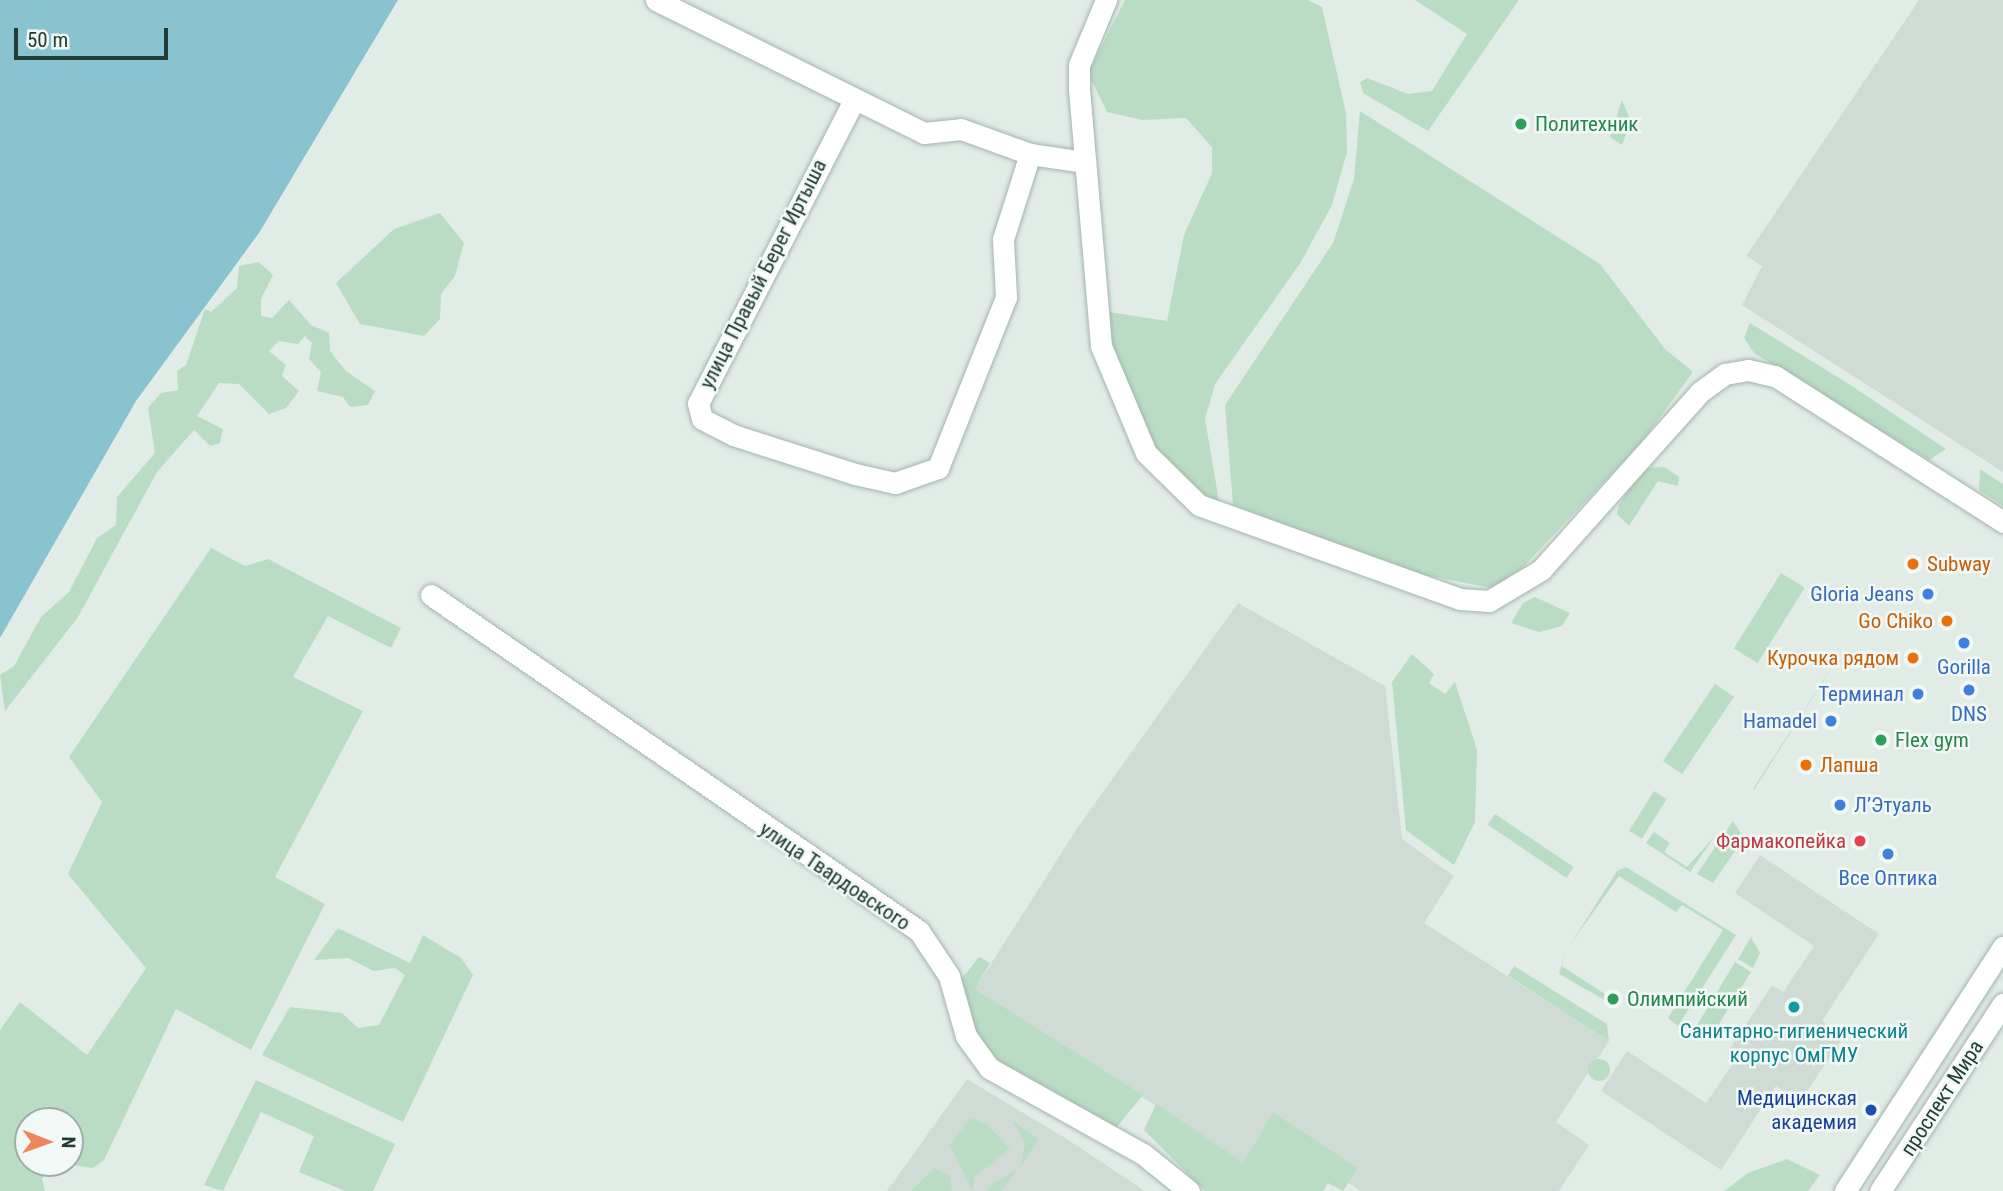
<!DOCTYPE html>
<meta charset="utf-8">
<style>
body{margin:0}
#map{position:relative;width:2003px;height:1191px;overflow:hidden;background:#e1ece7;font-family:"Roboto Condensed",sans-serif}
div>[style]{position:absolute}
.built>*{inset:0;background:#d0dbd6}
.green>*{inset:0;background:#badcc5;transform-origin:0 0}
.round{border-radius:50%}
.water>*{inset:0;background:#8ac3d0}
.roads{filter:drop-shadow(0 0 2px #a4b4ae) drop-shadow(0 0 2px #a4b4ae)}
.street>*{height:21px;margin:-10.5px;padding:0 10.5px;transform-origin:10.5px;border-radius:10.5px;background:#fff}
.secondary>*{height:21px;margin:-10.5px;padding:0 10.5px;transform-origin:10.5px;border-radius:10.5px;background:#fff}
.dots>*{width:19px;height:19px;translate:-50% -50%;box-sizing:border-box;border:4px solid #f2f8f5;border-radius:50%}
span{translate:-50% -50%;white-space:nowrap;text-align:center;line-height:1.15;-webkit-text-stroke:5px #f2f8f5;paint-order:stroke}
.leisure-label{font-size:21px;color:#27864d}
.left{translate:0 -50%;text-align:left}
.street-label{font-size:21px;color:#223c36}
.food-label{font-size:21px;color:#c56008}
.right{translate:-100% -50%;text-align:right}
.shop-label{font-size:21px;color:#366cbe}
.health-label{font-size:21px;color:#be3a42}
.culture-label{font-size:21px;color:#0d838f}
.transit-label{font-size:21px;color:#164399}
.north{position:absolute;left:14px;top:1107px;width:70px;height:70px;box-sizing:border-box;background:#f2f8f5;border:2px solid #9fada9;border-radius:50%;rotate:91deg;font-size:19px;font-weight:700;line-height:28px;text-align:center;color:#223c36}
.north::after{content:'';display:block;margin:auto;width:24px;height:32px;background:#f0845b;clip-path:polygon(50% 0,100% 100%,50% 72%,0 100%)}
.scale{position:absolute;left:14px;top:28px;width:154px;height:32px;box-sizing:border-box;border:4px solid #223c36;border-top:0;padding-left:9px;font-size:21px;line-height:24px;white-space:nowrap;color:#223c36;-webkit-text-stroke:5px #f2f8f5;paint-order:stroke}
</style>
<div id="map">
<div class="built">
<i style="clip-path:polygon(1919px 0,2003px 0,2003px 472px,1742px 305px,1762px 266px,1746px 256px)"></i>
<i style="clip-path:polygon(1238px 603px,1385px 686px,1402px 839px,1454px 876px,1424px 923px,1609px 1041px,1556px 1122px,1589px 1145px,1559px 1191px,1361px 1191px,1348px 1183px,1358px 1168px,1273px 1112px,1243px 1162px,975px 989px,1076px 830px)"></i>
<i style="clip-path:polygon(1760px 855px,1879px 934px,1822px 1021px,1844px 1036px,1800px 1102px,1776px 1086px,1721px 1170px,1601px 1091px,1627px 1051px,1706px 1103px,1736px 1059px,1727px 1053px,1772px 985px,1783px 992px,1814px 946px,1735px 893px)"></i>
<i style="clip-path:polygon(967px 1079px,1067px 1139px,1145px 1191px,887px 1191px)"></i>
</div>
<div class="green">
<i style="clip-path:polygon(1125px 0,1308px 0,1322px 7px,1346px 113px,1347px 152px,1332px 205px,1301px 262px,1215px 384px,1205px 419px,1220px 507px,1156px 454px,1110px 358px,1103px 311px,1167px 321px,1184px 235px,1212px 173px,1212px 147px,1186px 118px,1143px 120px,1107px 112px,1088px 73px)"></i>
<i style="clip-path:polygon(1415px 0,1519px 0,1428px 131px,1363px 93px,1360px 82px,1367px 78px,1408px 94px,1432px 91px,1467px 34px)"></i>
<i style="clip-path:polygon(1622px 100px,1631px 122px,1622px 145px,1610px 137px)"></i>
<i style="clip-path:polygon(1360px 111px,1600px 264px,1665px 349px,1693px 372px,1641px 443px,1522px 568px,1492px 588px,1419px 574px,1233px 505px,1225px 405px,1333px 243px,1354px 179px)"></i>
<i style="clip-path:polygon(440px 213px,464px 243px,455px 276px,441px 294px,440px 319px,424px 336px,360px 324px,336px 283px,394px 229px)"></i>
<i style="clip-path:polygon(259px 262px,273px 275px,261px 299px,261px 316px,272px 318px,289px 300px,311px 325px,329px 333px,330px 351px,346px 371px,375px 391px,368px 405px,350px 407px,343px 397px,317px 391px,321px 372px,309px 359px,312px 343px,305px 336px,298px 344px,279px 341px,269px 351px,286px 365px,282px 376px,299px 391px,286px 408px,269px 414px,239px 384px,219px 383px,197px 416px,223px 429px,220px 443px,210px 446px,194px 430px,157px 472px,78px 617px,5px 711px,0 675px,14px 666px,41px 617px,69px 592px,97px 538px,116px 525px,117px 497px,155px 453px,148px 408px,161px 393px,178px 390px,177px 371px,186px 365px,205px 309px,211px 312px,237px 288px,239px 266px)"></i>
<i style="clip-path:polygon(1750px 323px,1852px 386px,1946px 449px,1929px 460px,1754px 353px,1744px 338px)"></i>
<i style="clip-path:polygon(1664px 467px,1679px 477px,1678px 486px,1658px 481px,1629px 526px,1617px 514px,1619px 505px,1642px 468px)"></i>
<i style="clip-path:polygon(1980px 469px,2003px 484px,2003px 506px,1979px 490px)"></i>
<i style="clip-path:polygon(evenodd,211px 548px,245px 566px,268px 559px,401px 628px,391px 648px,328px 616px,293px 677px,363px 711px,275px 877px,325px 904px,251px 1050px,176px 1009px,104px 1160px,93px 1168px,57px 1163px,42px 1179px,45px 1191px,0 1191px,0 1030px,20px 1002px,87px 1055px,146px 968px,68px 874px,102px 802px,69px 757px,211px 548px,70px 1121px,70px 1163px,28px 1163px,28px 1121px,70px 1121px)"></i>
<i style="left:1781px;top:573px;width:28px;height:89px;rotate:32deg"></i>
<i style="clip-path:polygon(1535px 597px,1570px 613px,1562px 626px,1539px 632px,1511px 623px,1523px 603px)"></i>
<i style="clip-path:polygon(1841px 653px,1754px 790px,1753px 789px)"></i>
<i style="clip-path:polygon(1412px 654px,1434px 674px,1429px 683px,1445px 694px,1455px 682px,1477px 750px,1475px 822px,1454px 865px,1406px 830px,1392px 682px)"></i>
<i style="left:1715px;top:684px;width:23px;height:93px;rotate:34deg"></i>
<i style="left:1654px;top:791px;width:15px;height:47px;rotate:32deg"></i>
<i style="left:1495px;top:814px;width:95px;height:13px;rotate:34deg"></i>
<i style="clip-path:polygon(1733px 821px,1744px 838px,1713px 883px,1697px 874px)"></i>
<i style="clip-path:polygon(1654px 832px,1670px 843px,1664px 852px,1687px 867px,1715px 836px,1690px 872px,1646px 843px)"></i>
<i style="clip-path:polygon(1626px 867px,1736px 935px,1678px 1026px,1668px 1018px,1723px 930px,1682px 905px,1676px 912px,1619px 876px,1570px 945px,1617px 871px)"></i>
<i style="clip-path:polygon(338px 928px,410px 963px,423px 935px,461px 958px,473px 975px,403px 1122px,262px 1055px,290px 1007px,342px 1013px,358px 1028px,379px 1025px,405px 975px,395px 968px,374px 971px,348px 958px,314px 960px)"></i>
<i style="clip-path:polygon(1751px 937px,1760px 953px,1753px 968px,1738px 959px)"></i>
<i style="clip-path:polygon(1565px 953px,1562px 966px,1611px 998px,1608px 1002px,1559px 974px)"></i>
<i style="clip-path:polygon(979px 957px,990px 963px,975px 989px,1143px 1095px,1116px 1128px,990px 1059px,973px 1036px,959px 982px)"></i>
<i style="clip-path:polygon(1735px 962px,1751px 972px,1717px 1027px,1705px 1032px,1696px 1027px)"></i>
<i style="clip-path:polygon(1514px 966px,1607px 1024px,1609px 1041px,1508px 976px)"></i>
<i class="round" style="left:1588px;top:1059px;width:22px;height:22px"></i>
<i style="clip-path:polygon(256px 1080px,395px 1144px,373px 1191px,345px 1191px,299px 1172px,314px 1136px,261px 1112px,223px 1191px,204px 1185px)"></i>
<i style="clip-path:polygon(1156px 1104px,1243px 1162px,1273px 1112px,1358px 1168px,1343px 1191px,1328px 1183px,1323px 1191px,1205px 1191px,1144px 1130px)"></i>
<i style="clip-path:polygon(970px 1118px,987px 1124px,1010px 1149px,975px 1176px,972px 1191px,950px 1145px)"></i>
<i style="clip-path:polygon(1013px 1121px,1039px 1139px,1020px 1168px,1025px 1143px)"></i>
<i style="clip-path:polygon(1787px 1159px,1820px 1175px,1808px 1191px,1724px 1191px,1748px 1173px)"></i>
<i style="clip-path:polygon(934px 1168px,950px 1176px,952px 1191px,911px 1191px)"></i>
<i style="clip-path:polygon(1018px 1169px,1001px 1191px,987px 1191px,993px 1183px)"></i>
</div>
<div class="water">
<i style="clip-path:polygon(0 0,398px 0,259px 233px,136px 401px,0 638px)"></i>
</div>
<div class="roads">
<div class="street">
<i style="left:656px;top:0;width:299px;rotate:26.4deg"></i>
<i style="left:924px;top:133px;width:37px;rotate:-6deg"></i>
<i style="left:961px;top:129px;width:73px;rotate:19.9deg"></i>
<i style="left:1030px;top:154px;width:56px;rotate:8.3deg"></i>
<i style="left:1106px;top:0;width:70px;rotate:112.6deg"></i>
<i style="left:1079px;top:65px;width:24px;rotate:90deg"></i>
<i style="left:1079px;top:89px;width:258px;rotate:85.1deg"></i>
<i style="left:1101px;top:346px;width:116px;rotate:67.2deg"></i>
<i style="left:1146px;top:453px;width:74px;rotate:44.5deg"></i>
<i style="left:1199px;top:505px;width:277px;rotate:19.8deg"></i>
<i style="left:1460px;top:599px;width:29px;rotate:4deg"></i>
<i style="left:1489px;top:601px;width:61px;rotate:-30.8deg"></i>
<i style="left:1541px;top:570px;width:239px;rotate:-48.2deg"></i>
<i style="left:1700px;top:392px;width:31px;rotate:-36deg"></i>
<i style="left:1725px;top:374px;width:23px;rotate:-10deg"></i>
<i style="left:1748px;top:370px;width:28px;rotate:13deg"></i>
<i style="left:1775px;top:376px;width:271px;rotate:32.6deg"></i>
<i style="left:854px;top:100px;width:341px;rotate:117.2deg"></i>
<i style="left:698px;top:403px;width:16px;rotate:76deg"></i>
<i style="left:702px;top:419px;width:35px;rotate:27deg"></i>
<i style="left:733px;top:435px;width:128px;rotate:17.7deg"></i>
<i style="left:855px;top:474px;width:41px;rotate:12.7deg"></i>
<i style="left:895px;top:483px;width:46px;rotate:-19.2deg"></i>
<i style="left:938px;top:468px;width:184px;rotate:-68.3deg"></i>
<i style="left:1006px;top:297px;width:58px;rotate:-93deg"></i>
<i style="left:1003px;top:239px;width:89px;rotate:-72.4deg"></i>
<i style="left:431px;top:595px;width:592px;rotate:34.55deg"></i>
<i style="left:919px;top:931px;width:54px;rotate:56.3deg"></i>
<i style="left:949px;top:976px;width:62px;rotate:74.2deg"></i>
<i style="left:966px;top:1036px;width:39px;rotate:54deg"></i>
<i style="left:989px;top:1068px;width:176px;rotate:29.2deg"></i>
<i style="left:1143px;top:1154px;width:59px;rotate:38.8deg"></i>
</div>
<div class="secondary">
<i style="left:1845px;top:1191px;width:291px;rotate:-57.1deg"></i>
<i style="left:1880px;top:1191px;width:224px;rotate:-56.7deg"></i>
</div>
</div>
<div class="dots">
<i style="left:1521px;top:124px;background:#2e9e5b"></i>
<i style="left:1913px;top:564px;background:#e8710a"></i>
<i style="left:1928px;top:594px;background:#3f7fe0"></i>
<i style="left:1947px;top:621px;background:#e8710a"></i>
<i style="left:1964px;top:643px;background:#3f7fe0"></i>
<i style="left:1913px;top:658px;background:#e8710a"></i>
<i style="left:1969px;top:690px;background:#3f7fe0"></i>
<i style="left:1918px;top:694px;background:#3f7fe0"></i>
<i style="left:1831px;top:721px;background:#3f7fe0"></i>
<i style="left:1881px;top:740px;background:#2e9e5b"></i>
<i style="left:1806px;top:765px;background:#e8710a"></i>
<i style="left:1840px;top:805px;background:#3f7fe0"></i>
<i style="left:1860px;top:841px;background:#e0444e"></i>
<i style="left:1888px;top:854px;background:#3f7fe0"></i>
<i style="left:1613px;top:999px;background:#2e9e5b"></i>
<i style="left:1794px;top:1007px;background:#0f9aa8"></i>
<i style="left:1871px;top:1110px;background:#1a4fb4"></i>
</div>
<div class="leisure-label">
<span class="left" style="left:1535px;top:124px">Политехник</span>
<span class="left" style="left:1895px;top:740px">Flex gym</span>
<span class="left" style="left:1627px;top:999px">Олимпийский</span>
</div>
<div class="street-label">
<span style="left:763px;top:274px;rotate:-63deg">улица Правый Берег Иртыша</span>
<span style="left:835px;top:876px;rotate:34deg">улица Твардовского</span>
<span style="left:1942px;top:1098px;rotate:-57deg">проспект Мира</span>
</div>
<div class="food-label">
<span class="left" style="left:1927px;top:564px">Subway</span>
<span class="right" style="left:1933px;top:621px">Go Chiko</span>
<span class="right" style="left:1899px;top:658px">Курочка рядом</span>
<span class="left" style="left:1820px;top:765px">Лапша</span>
</div>
<div class="shop-label">
<span class="right" style="left:1914px;top:594px">Gloria Jeans</span>
<span style="left:1964px;top:667px">Gorilla</span>
<span class="right" style="left:1904px;top:694px">Терминал</span>
<span style="left:1969px;top:714px">DNS</span>
<span class="right" style="left:1817px;top:721px">Hamadel</span>
<span class="left" style="left:1854px;top:805px">Л’Этуаль</span>
<span style="left:1888px;top:878px">Все Оптика</span>
</div>
<div class="health-label">
<span class="right" style="left:1846px;top:841px">Фармакопейка</span>
</div>
<div class="culture-label">
<span style="left:1794px;top:1043px">Санитарно-гигиенический<br>корпус ОмГМУ</span>
</div>
<div class="transit-label">
<span class="right" style="left:1857px;top:1110px">Медицинская<br>академия</span>
</div>
<div class="north">N</div>
<div class="scale">50 m</div>
</div>
